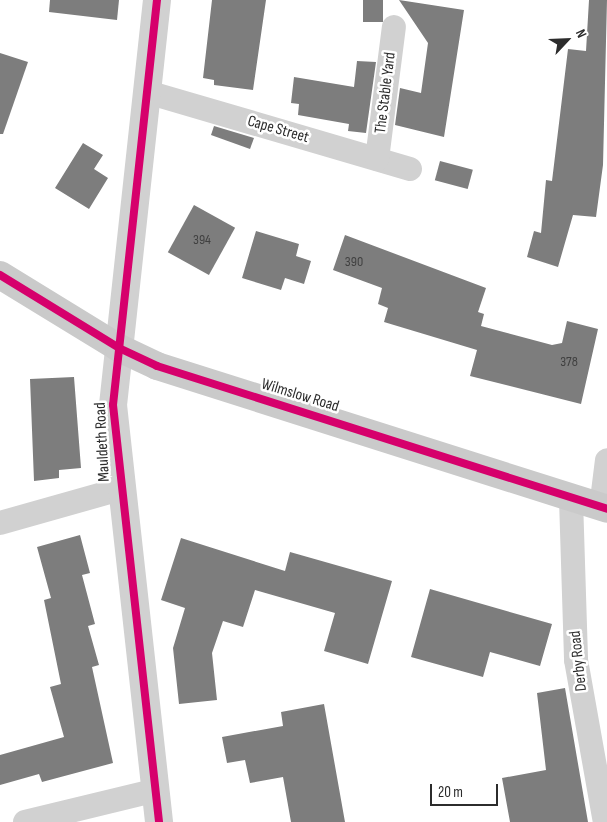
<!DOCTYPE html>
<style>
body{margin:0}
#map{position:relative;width:607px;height:822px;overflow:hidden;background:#fff;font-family:"Sofia Sans Condensed",sans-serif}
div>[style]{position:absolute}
.building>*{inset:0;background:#7d7d7d;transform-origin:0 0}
.minor>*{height:24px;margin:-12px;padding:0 12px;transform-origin:12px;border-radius:12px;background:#d1d1d1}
.tertiary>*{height:28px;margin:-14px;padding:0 14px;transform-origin:14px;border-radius:14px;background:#d1d1d1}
.secondary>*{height:28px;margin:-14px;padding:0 14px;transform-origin:14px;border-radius:14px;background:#cacaca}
.cycleway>*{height:8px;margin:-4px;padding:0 4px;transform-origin:4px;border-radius:4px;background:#d6006c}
span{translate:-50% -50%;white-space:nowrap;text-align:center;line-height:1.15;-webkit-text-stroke:5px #fff;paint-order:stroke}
.number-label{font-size:14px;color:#404040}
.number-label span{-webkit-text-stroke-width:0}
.street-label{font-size:16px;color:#2c2c2c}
.north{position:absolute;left:542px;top:15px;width:50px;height:50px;-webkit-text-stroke:4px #fff;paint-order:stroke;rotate:65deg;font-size:14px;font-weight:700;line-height:20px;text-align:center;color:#2c2c2c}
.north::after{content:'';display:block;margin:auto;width:18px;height:22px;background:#2c2c2c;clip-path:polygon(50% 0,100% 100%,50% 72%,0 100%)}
.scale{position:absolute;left:430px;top:784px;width:68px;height:22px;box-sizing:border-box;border:2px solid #2c2c2c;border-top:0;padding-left:6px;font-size:15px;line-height:18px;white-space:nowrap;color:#2c2c2c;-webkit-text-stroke:4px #fff;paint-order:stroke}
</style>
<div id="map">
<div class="building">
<i style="clip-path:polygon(50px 0,119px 0,117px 20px,49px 12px)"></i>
<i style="clip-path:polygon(212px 0,266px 0,253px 90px,214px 85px,214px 80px,203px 78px)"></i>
<i style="left:363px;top:0;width:20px;height:22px"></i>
<i style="clip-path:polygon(399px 0,464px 10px,444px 137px,395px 125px,400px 88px,421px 93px,428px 43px)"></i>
<i style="clip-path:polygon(589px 0,607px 0,603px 165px,596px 217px,573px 215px,558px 267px,527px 257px,534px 231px,541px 233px,546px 180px,552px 181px,568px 49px,586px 51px)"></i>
<i style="clip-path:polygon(0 53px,28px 62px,3px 134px,0 134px)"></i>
<i style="clip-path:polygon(357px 61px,376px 62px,366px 133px,348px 131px,349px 124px,298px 115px,299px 104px,291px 103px,294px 77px,354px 87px)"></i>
<i style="clip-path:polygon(214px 126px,254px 138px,250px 149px,211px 135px)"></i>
<i style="clip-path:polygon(83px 143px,103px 155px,94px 169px,108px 178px,89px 209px,55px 188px)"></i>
<i style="left:440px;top:161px;width:34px;height:20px;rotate:15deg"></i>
<i style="left:194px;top:205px;width:47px;height:54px;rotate:29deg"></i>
<i style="clip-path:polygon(256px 231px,299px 244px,296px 256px,311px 261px,304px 284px,285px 278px,281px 290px,242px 278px)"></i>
<i style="clip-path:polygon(345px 235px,486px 288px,478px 312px,484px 314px,481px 326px,552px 345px,562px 343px,567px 321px,598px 329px,581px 404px,470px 376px,477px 350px,384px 322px,388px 308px,378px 304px,382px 288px,333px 270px)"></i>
<i style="clip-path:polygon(74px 377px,81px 468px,59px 470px,59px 478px,34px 481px,30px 379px)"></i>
<i style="clip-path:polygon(80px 535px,90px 573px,82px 575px,95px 624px,88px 626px,99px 665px,92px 667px,113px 763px,42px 782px,39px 774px,0 785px,0 755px,64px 737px,50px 687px,61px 684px,44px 600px,51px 598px,37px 547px)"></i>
<i style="clip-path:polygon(181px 538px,285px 571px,290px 552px,392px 581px,368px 664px,324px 651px,335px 613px,255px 590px,243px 627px,223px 621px,212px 653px,217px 700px,179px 704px,173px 648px,185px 608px,161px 600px)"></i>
<i style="clip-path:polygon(430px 589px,552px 624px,540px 666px,490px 652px,483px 677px,411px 657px)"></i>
<i style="clip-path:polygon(565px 688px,588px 822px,510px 822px,502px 778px,546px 770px,537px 693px)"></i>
<i style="clip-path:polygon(324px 704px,345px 822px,291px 822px,283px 777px,250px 783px,245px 760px,227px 763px,222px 737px,283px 726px,281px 712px)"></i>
</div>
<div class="minor">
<i style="left:147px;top:92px;width:274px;rotate:16.3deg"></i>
<i style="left:377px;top:159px;width:133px;rotate:-82.7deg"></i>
<i style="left:571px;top:499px;width:161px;rotate:88.2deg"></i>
<i style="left:576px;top:660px;width:165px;rotate:79.9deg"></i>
<i style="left:601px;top:508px;width:48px;rotate:-82.9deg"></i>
<i style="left:0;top:523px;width:125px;rotate:-15.8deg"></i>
<i style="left:25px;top:822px;width:132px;rotate:-13.6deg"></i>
</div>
<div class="tertiary">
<i style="left:157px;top:0;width:407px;rotate:96.2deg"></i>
<i style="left:113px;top:405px;width:420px;rotate:83.7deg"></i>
</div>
<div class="secondary">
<i style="left:0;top:275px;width:140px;rotate:31.5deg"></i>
<i style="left:119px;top:348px;width:42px;rotate:25.3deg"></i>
<i style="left:157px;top:366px;width:472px;rotate:17.6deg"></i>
</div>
<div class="cycleway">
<i style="left:157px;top:0;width:407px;rotate:96.2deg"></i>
<i style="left:113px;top:405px;width:420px;rotate:83.7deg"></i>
<i style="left:0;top:275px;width:140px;rotate:31.5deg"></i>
<i style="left:119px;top:348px;width:42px;rotate:25.3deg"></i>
<i style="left:157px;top:366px;width:472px;rotate:17.6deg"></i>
</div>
<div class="number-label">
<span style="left:202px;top:240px">394</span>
<span style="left:354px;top:262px">390</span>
<span style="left:569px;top:362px">378</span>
</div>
<div class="street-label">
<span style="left:386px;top:93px;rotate:-83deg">The Stable Yard</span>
<span style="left:278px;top:130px;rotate:16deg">Cape Street</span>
<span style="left:300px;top:396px;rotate:17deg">Wilmslow Road</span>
<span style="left:103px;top:442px;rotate:-93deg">Mauldeth Road</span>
<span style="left:579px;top:661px;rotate:-96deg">Derby Road</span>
</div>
<div class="north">N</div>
<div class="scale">20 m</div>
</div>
